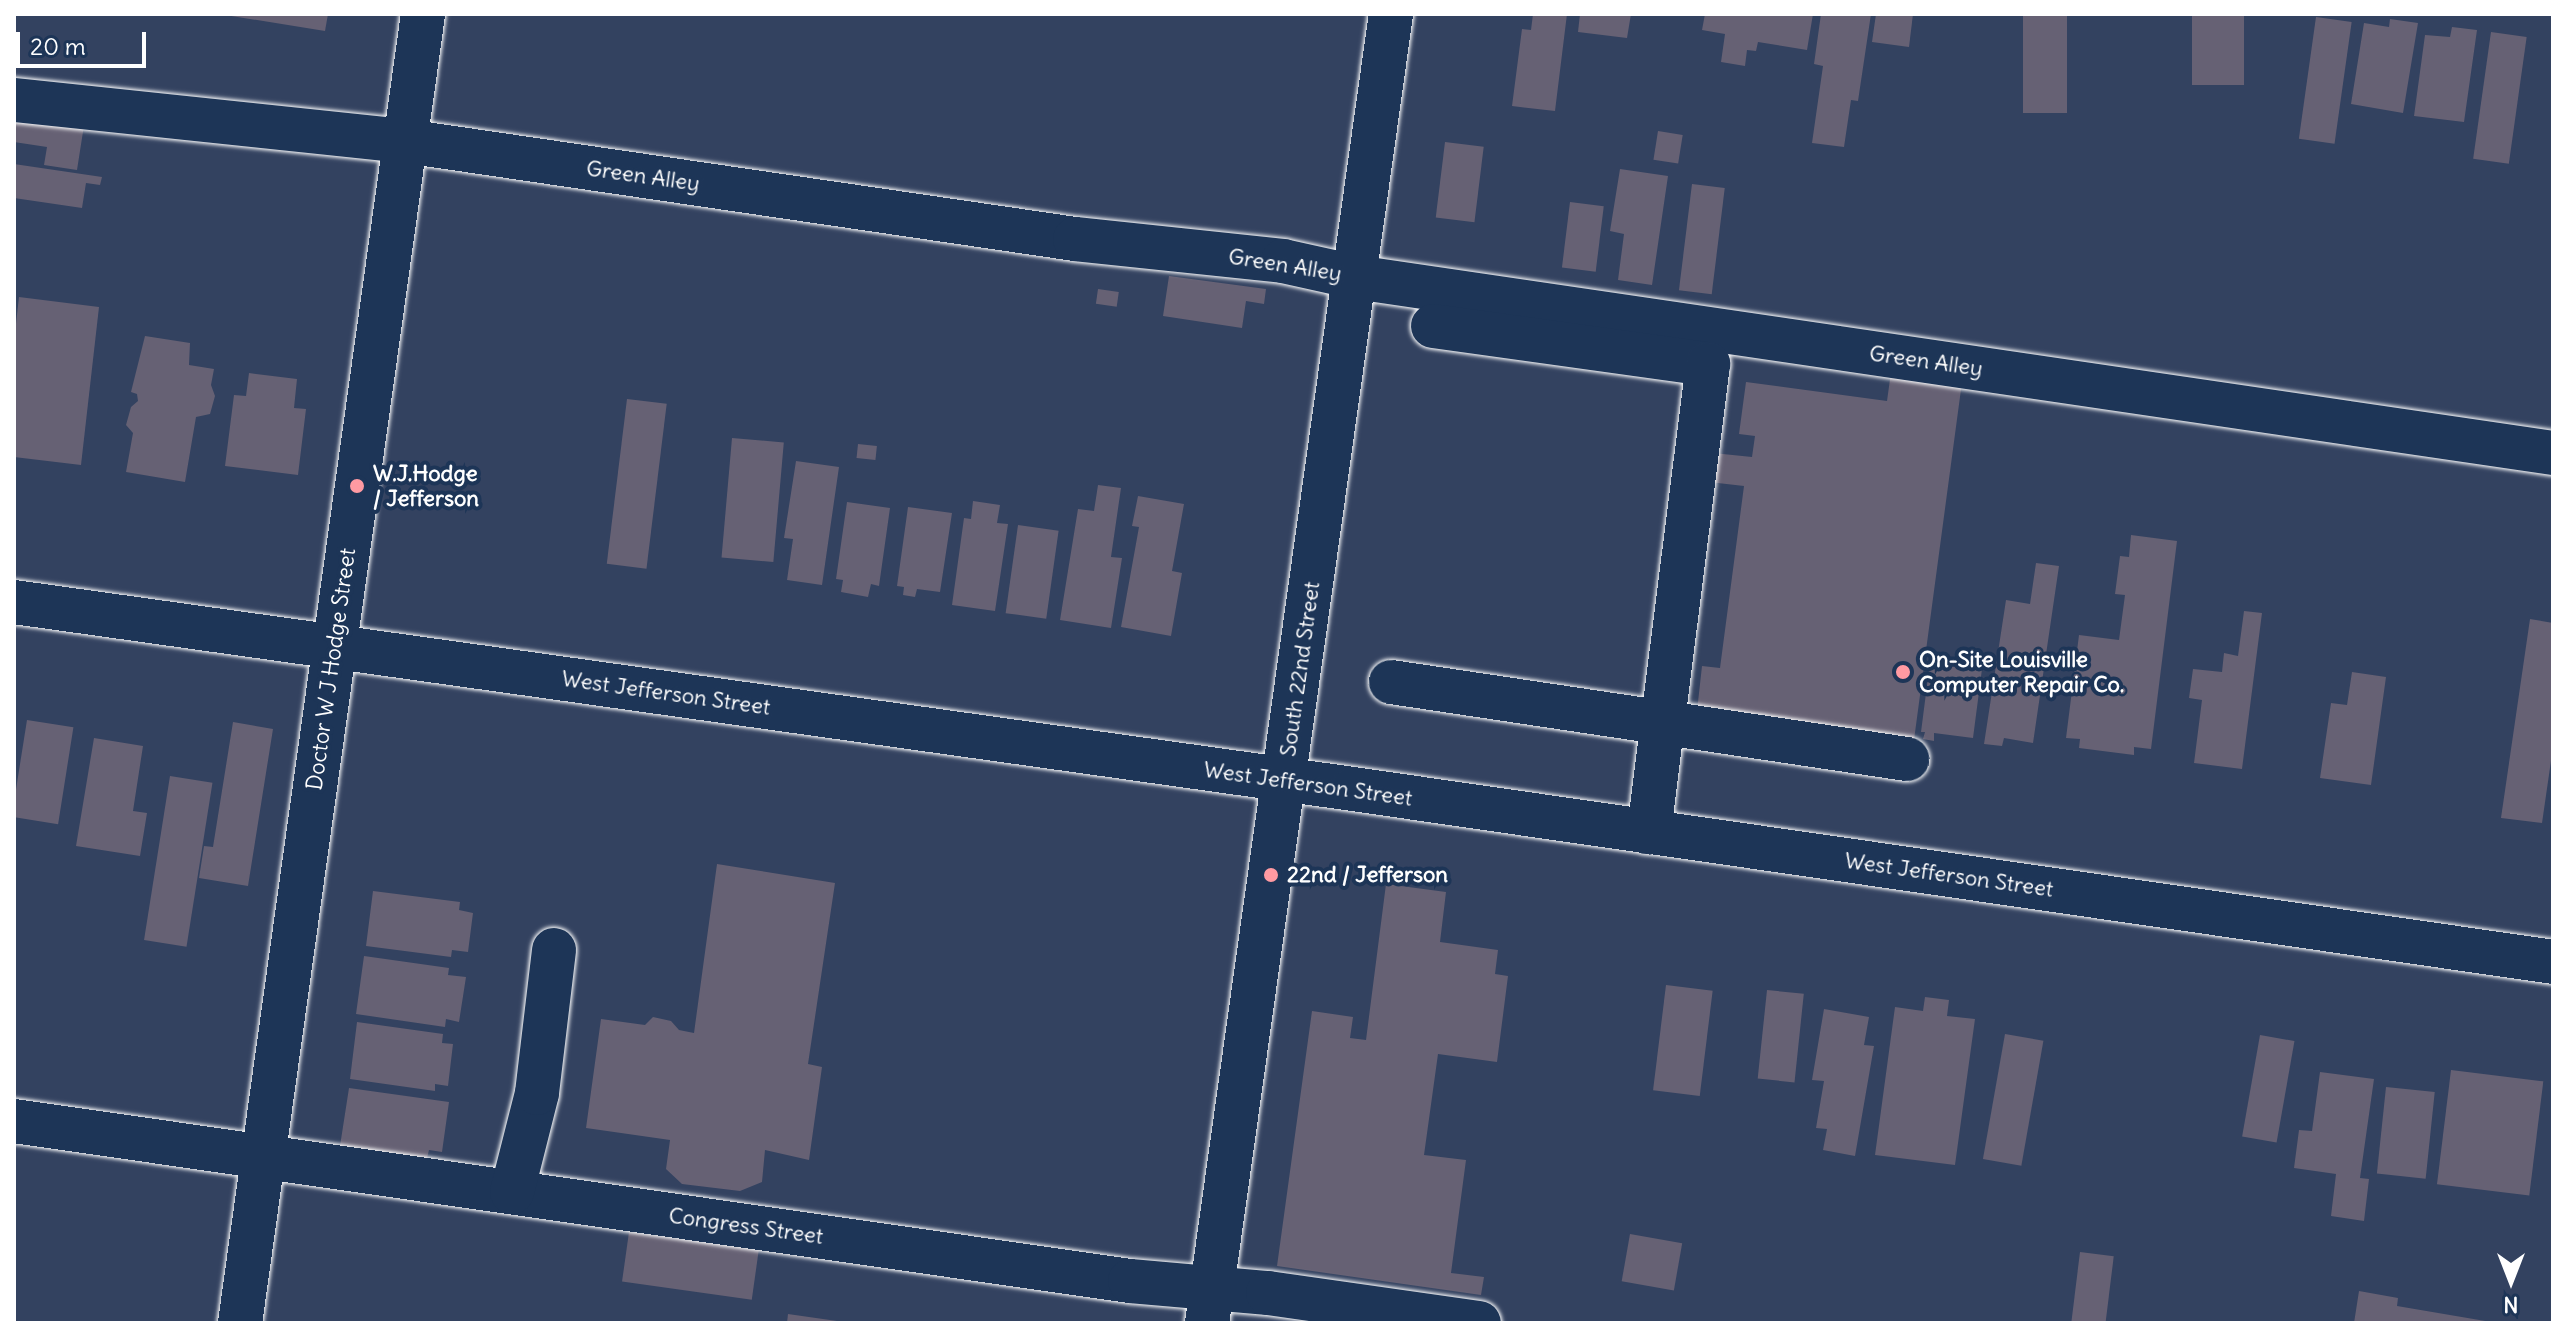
<!DOCTYPE html>
<style>
body{margin:0}
#map{position:relative;width:2567px;height:1337px;overflow:hidden;background:#334260;font-family:Delius,sans-serif}
div>[style]{position:absolute}
.building>*{inset:0;background:#666174;transform-origin:0 0}
.roads{filter:drop-shadow(0 0 2px #fff) drop-shadow(0 0 2px #fff)}
.minor>*{height:44px;margin:-22px;padding:0 22px;transform-origin:22px;border-radius:22px;background:#1d3557}
.major>*{height:44px;margin:-22px;padding:0 22px;transform-origin:22px;border-radius:22px;background:#1d3557}
.dots>*{width:22px;height:22px;translate:-50% -50%;box-sizing:border-box;border:4px solid #1d3557;border-radius:50%}
span{translate:-50% -50%;white-space:nowrap;text-align:center;line-height:1.15;-webkit-text-stroke:8px #1d3557;paint-order:stroke}
.street-label{font-size:22px;color:#fff}
.poi-label{font-size:22px;color:#fff;font-weight:700}
.left{translate:0 -50%;text-align:left}
.frame{position:absolute;inset:0;border:16px solid #fff;pointer-events:none}
.north{position:absolute;left:2471px;top:1241px;width:80px;height:80px;-webkit-text-stroke:6px #1d3557;paint-order:stroke;rotate:180deg;font-size:22px;font-weight:700;line-height:32px;text-align:center;color:#fff}
.north::after{content:'';display:block;margin:auto;width:28px;height:36px;background:#fff;clip-path:polygon(50% 0,100% 100%,50% 72%,0 100%)}
.scale{position:absolute;left:16px;top:32px;width:130px;height:36px;box-sizing:border-box;border:4px solid #fff;border-top:0;padding-left:10px;font-size:24px;line-height:28px;white-space:nowrap;color:#fff;-webkit-text-stroke:6px #1d3557;paint-order:stroke}
</style>
<div id="map">
<div class="building">
<i style="clip-path:polygon(219px 14px,328px 14px,325px 31px)"></i>
<i style="clip-path:polygon(1533px 14px,1567px 14px,1555px 111px,1512px 106px,1522px 29px,1531px 30px)"></i>
<i style="clip-path:polygon(1580px 14px,1631px 14px,1627px 38px,1578px 32px)"></i>
<i style="clip-path:polygon(1705px 14px,1813px 14px,1807px 50px,1758px 42px,1756px 51px,1747px 50px,1745px 66px,1721px 62px,1725px 34px,1702px 30px)"></i>
<i style="clip-path:polygon(1821px 14px,1871px 14px,1858px 101px,1851px 100px,1844px 147px,1812px 143px,1823px 66px,1814px 64px)"></i>
<i style="clip-path:polygon(1876px 14px,1913px 14px,1909px 47px,1872px 42px)"></i>
<i style="left:2023px;top:14px;width:44px;height:99px"></i>
<i style="left:2192px;top:14px;width:52px;height:71px"></i>
<i style="left:2316px;top:17px;width:36px;height:123px;rotate:8deg"></i>
<i style="clip-path:polygon(2390px 19px,2418px 23px,2403px 113px,2351px 104px,2364px 23px,2389px 27px)"></i>
<i style="clip-path:polygon(2452px 27px,2477px 30px,2464px 122px,2414px 116px,2425px 35px,2450px 37px)"></i>
<i style="left:2491px;top:32px;width:36px;height:128px;rotate:8deg"></i>
<i style="clip-path:polygon(14px 108px,85px 119px,77px 170px,44px 165px,47px 147px,14px 142px)"></i>
<i style="left:1658px;top:131px;width:25px;height:29px;rotate:9deg"></i>
<i style="left:1445px;top:142px;width:39px;height:76px;rotate:7deg"></i>
<i style="clip-path:polygon(14px 164px,102px 177px,100px 185px,86px 183px,82px 208px,14px 198px)"></i>
<i style="clip-path:polygon(1620px 169px,1668px 176px,1652px 285px,1618px 280px,1624px 234px,1610px 231px)"></i>
<i style="left:1692px;top:184px;width:33px;height:107px;rotate:7deg"></i>
<i style="left:1570px;top:202px;width:34px;height:66px;rotate:7deg"></i>
<i style="clip-path:polygon(1169px 276px,1266px 289px,1264px 304px,1246px 301px,1242px 328px,1163px 316px)"></i>
<i style="left:1098px;top:289px;width:21px;height:15px;rotate:8deg"></i>
<i style="clip-path:polygon(19px 297px,99px 307px,81px 465px,14px 457px,14px 341px)"></i>
<i style="clip-path:polygon(145px 336px,190px 343px,189px 365px,214px 369px,211px 385px,215px 396px,210px 414px,196px 417px,185px 482px,126px 472px,133px 433px,126px 425px,131px 407px,138px 401px,137px 394px,131px 392px)"></i>
<i style="clip-path:polygon(1891px 372px,1962px 382px,1914px 740px,1697px 711px,1702px 666px,1720px 668px,1744px 486px,1709px 482px,1713px 453px,1752px 457px,1755px 436px,1739px 434px,1746px 382px,1887px 401px)"></i>
<i style="clip-path:polygon(249px 373px,297px 379px,294px 408px,306px 409px,298px 475px,225px 466px,234px 395px,246px 396px)"></i>
<i style="left:627px;top:399px;width:40px;height:166px;rotate:7deg"></i>
<i style="left:732px;top:438px;width:52px;height:120px;rotate:5deg"></i>
<i style="left:858px;top:444px;width:19px;height:14px;rotate:6deg"></i>
<i style="clip-path:polygon(796px 461px,839px 467px,822px 585px,787px 580px,793px 539px,784px 538px)"></i>
<i style="clip-path:polygon(1098px 485px,1121px 488px,1111px 557px,1122px 558px,1111px 628px,1060px 620px,1078px 509px,1094px 511px)"></i>
<i style="clip-path:polygon(1138px 496px,1184px 504px,1172px 571px,1182px 573px,1171px 636px,1121px 627px,1139px 527px,1132px 526px)"></i>
<i style="clip-path:polygon(973px 501px,1000px 505px,997px 523px,1008px 524px,995px 611px,952px 605px,964px 518px,971px 519px)"></i>
<i style="clip-path:polygon(847px 502px,890px 508px,879px 586px,871px 584px,868px 597px,841px 592px,843px 580px,836px 579px)"></i>
<i style="clip-path:polygon(908px 507px,952px 513px,940px 592px,917px 589px,915px 597px,903px 595px,904px 587px,897px 586px)"></i>
<i style="left:1018px;top:525px;width:41px;height:89px;rotate:8deg"></i>
<i style="clip-path:polygon(2131px 535px,2177px 541px,2151px 749px,2134px 747px,2134px 755px,2079px 748px,2080px 739px,2066px 738px,2079px 635px,2119px 640px,2125px 595px,2115px 594px,2120px 556px,2129px 557px)"></i>
<i style="clip-path:polygon(2036px 563px,2059px 566px,2033px 743px,2004px 738px,2002px 746px,1984px 744px,2006px 600px,2030px 604px)"></i>
<i style="clip-path:polygon(2244px 611px,2262px 613px,2242px 769px,2194px 763px,2202px 700px,2189px 698px,2193px 669px,2222px 672px,2224px 653px,2238px 656px)"></i>
<i style="clip-path:polygon(2530px 619px,2553px 623px,2553px 747px,2542px 823px,2501px 818px)"></i>
<i style="clip-path:polygon(1930px 662px,1982px 669px,1973px 738px,1934px 733px,1934px 741px,1923px 739px,1925px 732px,1921px 732px)"></i>
<i style="clip-path:polygon(2352px 672px,2386px 677px,2371px 785px,2320px 778px,2331px 703px,2347px 705px)"></i>
<i style="left:27px;top:720px;width:47px;height:98px;rotate:9deg"></i>
<i style="clip-path:polygon(233px 722px,273px 729px,248px 886px,199px 878px,204px 846px,213px 847px)"></i>
<i style="clip-path:polygon(94px 738px,143px 746px,133px 811px,147px 813px,140px 856px,76px 846px)"></i>
<i style="left:170px;top:776px;width:43px;height:166px;rotate:9deg"></i>
<i style="clip-path:polygon(717px 864px,835px 883px,808px 1064px,822px 1067px,809px 1160px,765px 1150px,762px 1182px,740px 1191px,682px 1184px,666px 1169px,670px 1140px,586px 1128px,601px 1019px,645px 1025px,653px 1017px,671px 1021px,679px 1030px,694px 1033px)"></i>
<i style="clip-path:polygon(1386px 884px,1446px 892px,1440px 942px,1498px 950px,1495px 974px,1508px 976px,1497px 1062px,1438px 1054px,1424px 1155px,1466px 1160px,1451px 1273px,1484px 1277px,1481px 1295px,1277px 1266px,1312px 1011px,1353px 1017px,1350px 1038px,1366px 1040px)"></i>
<i style="clip-path:polygon(373px 891px,460px 902px,459px 910px,473px 913px,468px 952px,452px 950px,451px 957px,366px 946px)"></i>
<i style="clip-path:polygon(364px 956px,449px 968px,448px 975px,466px 977px,459px 1022px,446px 1019px,445px 1027px,356px 1014px)"></i>
<i style="left:1666px;top:985px;width:47px;height:106px;rotate:7deg"></i>
<i style="left:1767px;top:990px;width:37px;height:89px;rotate:6deg"></i>
<i style="clip-path:polygon(1925px 997px,1949px 1000px,1947px 1016px,1975px 1019px,1955px 1165px,1875px 1155px,1895px 1007px,1923px 1011px)"></i>
<i style="clip-path:polygon(1824px 1009px,1869px 1017px,1864px 1045px,1874px 1046px,1855px 1156px,1823px 1150px,1827px 1129px,1816px 1128px,1824px 1081px,1812px 1080px)"></i>
<i style="clip-path:polygon(357px 1022px,443px 1034px,442px 1043px,453px 1044px,448px 1086px,435px 1084px,435px 1091px,350px 1079px)"></i>
<i style="left:2005px;top:1034px;width:39px;height:127px;rotate:10deg"></i>
<i style="left:2260px;top:1035px;width:35px;height:103px;rotate:10deg"></i>
<i style="left:2451px;top:1070px;width:93px;height:115px;rotate:7deg"></i>
<i style="clip-path:polygon(2320px 1072px,2374px 1079px,2360px 1178px,2369px 1179px,2364px 1221px,2331px 1216px,2336px 1174px,2294px 1168px,2299px 1130px,2312px 1131px)"></i>
<i style="left:2386px;top:1087px;width:49px;height:87px;rotate:6deg"></i>
<i style="clip-path:polygon(349px 1088px,449px 1102px,442px 1152px,429px 1150px,427px 1158px,340px 1146px)"></i>
<i style="left:629px;top:1232px;width:131px;height:50px;rotate:8deg"></i>
<i style="left:1630px;top:1234px;width:53px;height:48px;rotate:10deg"></i>
<i style="left:2080px;top:1252px;width:34px;height:72px;rotate:7deg"></i>
<i style="clip-path:polygon(2359px 1291px,2398px 1298px,2397px 1306px,2497px 1323px,2354px 1323px)"></i>
<i style="clip-path:polygon(788px 1314px,837px 1321px,837px 1323px,787px 1323px)"></i>
</div>
<div class="roads">
<div class="minor">
<i style="left:14px;top:100px;width:393px;rotate:6deg"></i>
<i style="left:405px;top:141px;width:677px;rotate:8.32deg"></i>
<i style="left:1075px;top:239px;width:209px;rotate:6deg"></i>
<i style="left:1283px;top:261px;width:74px;rotate:12.5deg"></i>
<i style="left:1355px;top:277px;width:1211px;rotate:8.36deg"></i>
<i style="left:1433px;top:326px;width:278px;rotate:7.9deg"></i>
<i style="left:1708px;top:364px;width:472px;rotate:97.2deg"></i>
<i style="left:14px;top:602px;width:1352px;rotate:7.95deg"></i>
<i style="left:1353px;top:789px;width:1212px;rotate:8.2deg"></i>
<i style="left:1391px;top:682px;width:522px;rotate:8.49deg"></i>
<i style="left:14px;top:1121px;width:1127px;rotate:8.16deg"></i>
<i style="left:1130px;top:1281px;width:139px;rotate:5deg"></i>
<i style="left:1268px;top:1293px;width:213px;rotate:8.1deg"></i>
<i style="left:512px;top:1192px;width:102px;rotate:-75.8deg"></i>
<i style="left:537px;top:1093px;width:144px;rotate:-83.2deg"></i>
</div>
<div class="major">
<i style="left:240px;top:1323px;width:1322px;rotate:-82.04deg"></i>
<i style="left:1207px;top:1323px;width:1322px;rotate:-82deg"></i>
</div>
</div>
<div class="dots">
<i style="left:357px;top:486px;background:#ff9aa2"></i>
<i style="left:1903px;top:672px;background:#ff9aa2"></i>
<i style="left:1271px;top:875px;background:#ff9aa2"></i>
</div>
<div class="street-label">
<span style="left:643px;top:176px;rotate:8deg">Green Alley</span>
<span style="left:1285px;top:265px;rotate:9deg">Green Alley</span>
<span style="left:1926px;top:361px;rotate:8deg">Green Alley</span>
<span style="left:331px;top:669px;rotate:-82deg">Doctor W J Hodge Street</span>
<span style="left:1300px;top:669px;rotate:-82deg">South 22nd Street</span>
<span style="left:666px;top:693px;rotate:8deg">West Jefferson Street</span>
<span style="left:1308px;top:784px;rotate:8deg">West Jefferson Street</span>
<span style="left:1949px;top:875px;rotate:8deg">West Jefferson Street</span>
<span style="left:746px;top:1226px;rotate:8deg">Congress Street</span>
</div>
<div class="poi-label">
<span class="left" style="left:373px;top:486px">W.J.Hodge<br>/ Jefferson</span>
<span class="left" style="left:1919px;top:672px">On-Site Louisville<br>Computer Repair Co.</span>
<span class="left" style="left:1287px;top:875px">22nd / Jefferson</span>
</div>
<div class="frame"></div>
<div class="north">N</div>
<div class="scale">20 m</div>
</div>
